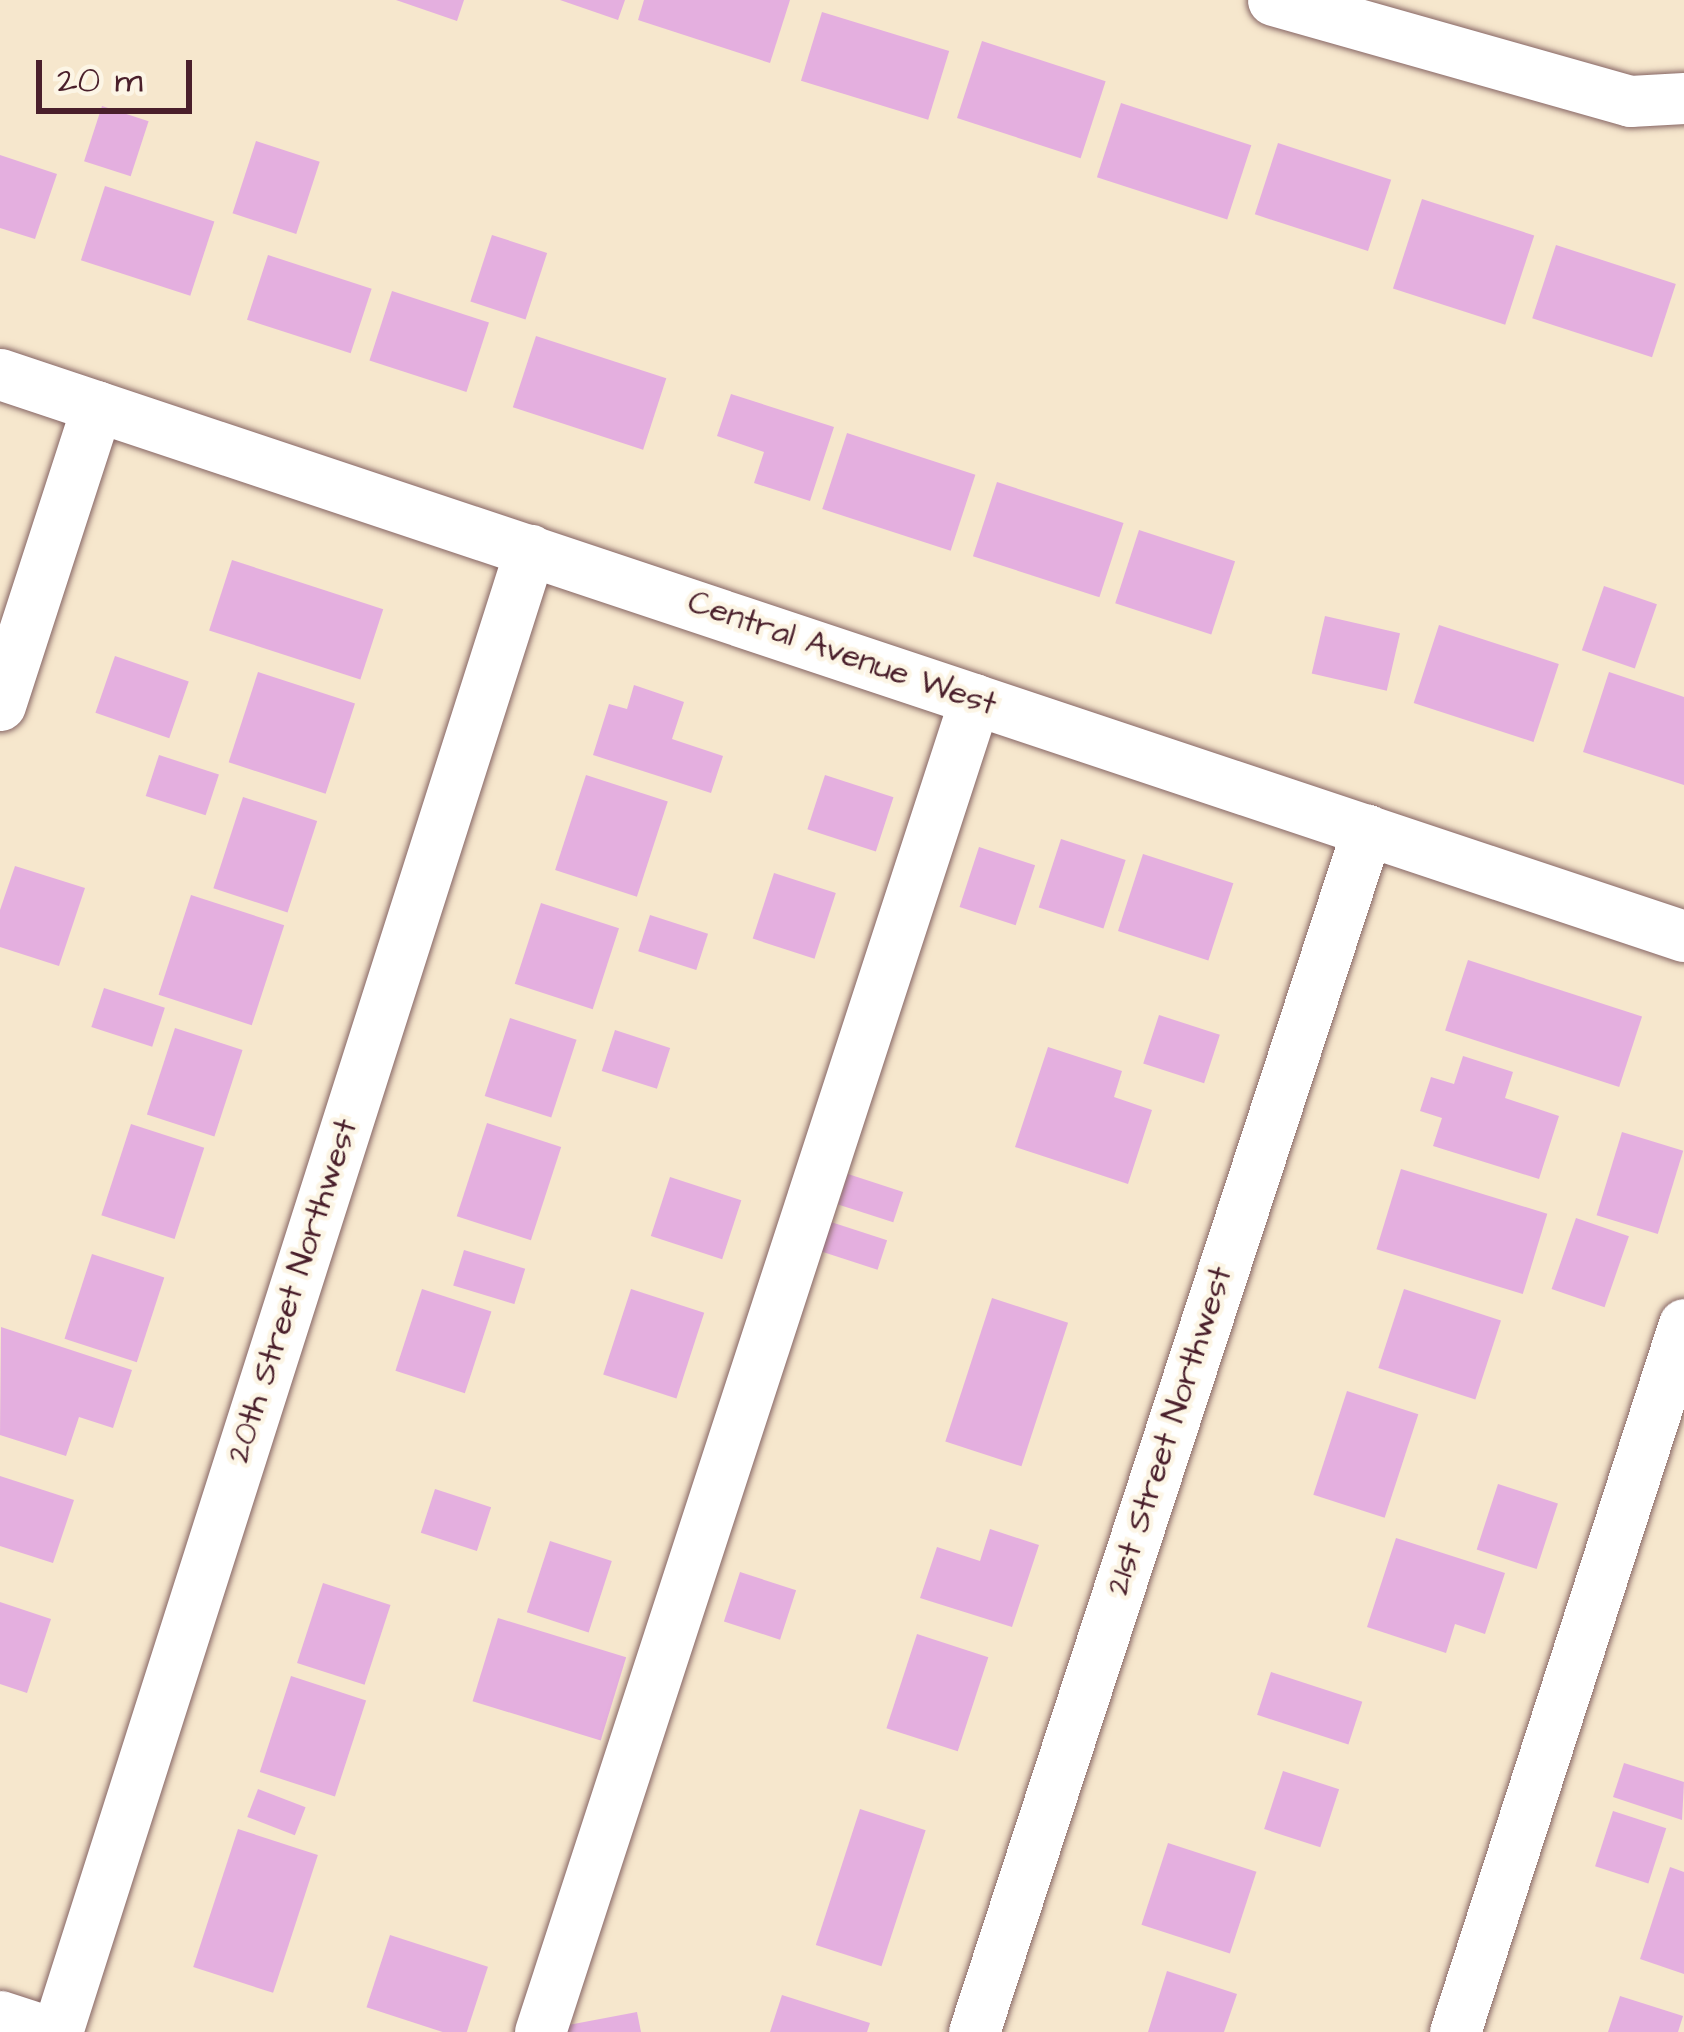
<!DOCTYPE html>
<style>
body{margin:0}
#map{position:relative;width:1684px;height:2032px;overflow:hidden;background:#f6e7cd;font-family:"Architects Daughter",sans-serif}
div>[style]{position:absolute}
.building>*{inset:0;background:#e4afdf;transform-origin:0 0}
.roads{filter:drop-shadow(0 0 3px #866564) drop-shadow(0 0 3px #866564)}
.minor>*{height:51px;margin:-25.5px;padding:0 25.5px;transform-origin:25.5px;border-radius:25.5px;background:#fff}
span{translate:-50% -50%;white-space:nowrap;text-align:center;line-height:1.15;-webkit-text-stroke:9px #fcf5e5;paint-order:stroke}
.street-label{font-size:33px;color:#4a1f2b}
.scale{position:absolute;left:36px;top:60px;width:156px;height:54px;box-sizing:border-box;border:6px solid #4a1f2b;border-top:0;padding-left:15px;font-size:36px;line-height:42px;white-space:nowrap;color:#4a1f2b;-webkit-text-stroke:9px #fcf5e5;paint-order:stroke}
</style>
<div id="map">
<div class="building">
<i style="clip-path:polygon(396px 0,464px 0,457px 21px)"></i>
<i style="clip-path:polygon(560px 0,625px 0,618px 20px)"></i>
<i style="clip-path:polygon(644px 0,790px 0,770px 63px,638px 20px)"></i>
<i style="left:822px;top:12px;width:133px;height:72px;rotate:17deg"></i>
<i style="left:982px;top:41px;width:130px;height:81px;rotate:18deg"></i>
<i style="left:1121px;top:103px;width:137px;height:78px;rotate:18deg"></i>
<i style="left:102px;top:106px;width:49px;height:58px;rotate:18deg"></i>
<i style="left:256px;top:141px;width:67px;height:76px;rotate:18deg"></i>
<i style="left:1278px;top:143px;width:119px;height:75px;rotate:18deg"></i>
<i style="clip-path:polygon(0 155px,57px 174px,35px 239px,0 228px)"></i>
<i style="left:105px;top:186px;width:115px;height:78px;rotate:18deg"></i>
<i style="left:1422px;top:199px;width:118px;height:94px;rotate:18deg"></i>
<i style="left:492px;top:235px;width:58px;height:70px;rotate:18deg"></i>
<i style="left:1556px;top:245px;width:126px;height:77px;rotate:18deg"></i>
<i style="left:268px;top:255px;width:109px;height:68px;rotate:18deg"></i>
<i style="left:392px;top:291px;width:102px;height:73px;rotate:18deg"></i>
<i style="left:536px;top:336px;width:137px;height:75px;rotate:18deg"></i>
<i style="clip-path:polygon(731px 394px,834px 427px,810px 501px,754px 483px,764px 452px,717px 436px)"></i>
<i style="left:847px;top:433px;width:135px;height:80px;rotate:18deg"></i>
<i style="left:997px;top:482px;width:133px;height:78px;rotate:18deg"></i>
<i style="left:1139px;top:530px;width:101px;height:77px;rotate:18deg"></i>
<i style="left:232px;top:560px;width:159px;height:74px;rotate:18deg"></i>
<i style="left:1604px;top:586px;width:56px;height:68px;rotate:19deg"></i>
<i style="left:1325px;top:616px;width:77px;height:59px;rotate:13deg"></i>
<i style="left:1439px;top:625px;width:126px;height:82px;rotate:18deg"></i>
<i style="left:115px;top:656px;width:78px;height:60px;rotate:19deg"></i>
<i style="left:258px;top:672px;width:102px;height:95px;rotate:18deg"></i>
<i style="clip-path:polygon(1609px 672px,1684px 697px,1684px 785px,1583px 752px)"></i>
<i style="clip-path:polygon(634px 685px,684px 702px,672px 739px,723px 756px,711px 793px,593px 755px,609px 704px,627px 709px)"></i>
<i style="left:159px;top:755px;width:63px;height:43px;rotate:18deg"></i>
<i style="left:586px;top:775px;width:86px;height:100px;rotate:18deg"></i>
<i style="left:825px;top:775px;width:72px;height:57px;rotate:18deg"></i>
<i style="left:243px;top:797px;width:78px;height:96px;rotate:18deg"></i>
<i style="left:1061px;top:839px;width:68px;height:72px;rotate:18deg"></i>
<i style="left:979px;top:847px;width:59px;height:63px;rotate:18deg"></i>
<i style="left:1143px;top:854px;width:95px;height:81px;rotate:18deg"></i>
<i style="clip-path:polygon(15px 866px,85px 888px,59px 966px,0 947px,0 910px)"></i>
<i style="left:774px;top:873px;width:65px;height:69px;rotate:18deg"></i>
<i style="left:191px;top:895px;width:98px;height:105px;rotate:18deg"></i>
<i style="left:541px;top:903px;width:82px;height:85px;rotate:18deg"></i>
<i style="left:650px;top:915px;width:61px;height:38px;rotate:18deg"></i>
<i style="left:1468px;top:960px;width:183px;height:74px;rotate:18deg"></i>
<i style="left:104px;top:988px;width:64px;height:41px;rotate:18deg"></i>
<i style="left:1159px;top:1015px;width:64px;height:51px;rotate:18deg"></i>
<i style="left:510px;top:1018px;width:70px;height:82px;rotate:18deg"></i>
<i style="left:175px;top:1028px;width:71px;height:91px;rotate:18deg"></i>
<i style="left:615px;top:1030px;width:58px;height:43px;rotate:18deg"></i>
<i style="clip-path:polygon(1048px 1047px,1122px 1071px,1114px 1097px,1152px 1110px,1128px 1184px,1015px 1147px)"></i>
<i style="clip-path:polygon(1463px 1056px,1513px 1072px,1505px 1098px,1559px 1116px,1539px 1179px,1433px 1146px,1442px 1118px,1420px 1111px,1431px 1077px,1454px 1084px)"></i>
<i style="left:487px;top:1123px;width:78px;height:98px;rotate:18deg"></i>
<i style="left:131px;top:1124px;width:77px;height:96px;rotate:18deg"></i>
<i style="left:1622px;top:1132px;width:64px;height:87px;rotate:17deg"></i>
<i style="left:1401px;top:1169px;width:153px;height:84px;rotate:17deg"></i>
<i style="left:848px;top:1174px;width:58px;height:32px;rotate:18deg"></i>
<i style="left:670px;top:1177px;width:75px;height:62px;rotate:18deg"></i>
<i style="left:1576px;top:1218px;width:56px;height:75px;rotate:19deg"></i>
<i style="left:831px;top:1222px;width:59px;height:31px;rotate:18deg"></i>
<i style="left:464px;top:1250px;width:64px;height:37px;rotate:17deg"></i>
<i style="left:92px;top:1254px;width:76px;height:89px;rotate:18deg"></i>
<i style="left:422px;top:1289px;width:73px;height:86px;rotate:18deg"></i>
<i style="left:631px;top:1289px;width:77px;height:90px;rotate:18deg"></i>
<i style="left:1404px;top:1289px;width:102px;height:83px;rotate:18deg"></i>
<i style="left:992px;top:1298px;width:80px;height:151px;rotate:18deg"></i>
<i style="clip-path:polygon(1px 1327px,132px 1370px,113px 1428px,79px 1417px,66px 1456px,0 1435px)"></i>
<i style="left:1347px;top:1391px;width:75px;height:109px;rotate:18deg"></i>
<i style="clip-path:polygon(0 1476px,74px 1500px,53px 1563px,0 1546px)"></i>
<i style="left:1498px;top:1484px;width:63px;height:69px;rotate:18deg"></i>
<i style="left:435px;top:1489px;width:59px;height:46px;rotate:18deg"></i>
<i style="clip-path:polygon(990px 1529px,1039px 1545px,1012px 1627px,920px 1598px,937px 1547px,980px 1561px)"></i>
<i style="clip-path:polygon(1396px 1538px,1505px 1573px,1485px 1634px,1455px 1624px,1446px 1653px,1367px 1627px)"></i>
<i style="left:550px;top:1541px;width:65px;height:75px;rotate:18deg"></i>
<i style="left:740px;top:1572px;width:59px;height:52px;rotate:18deg"></i>
<i style="left:323px;top:1583px;width:71px;height:84px;rotate:18deg"></i>
<i style="clip-path:polygon(0 1602px,51px 1619px,27px 1693px,0 1684px)"></i>
<i style="left:498px;top:1618px;width:134px;height:87px;rotate:17deg"></i>
<i style="left:917px;top:1634px;width:75px;height:99px;rotate:18deg"></i>
<i style="left:1271px;top:1672px;width:96px;height:45px;rotate:18deg"></i>
<i style="left:291px;top:1676px;width:79px;height:101px;rotate:18deg"></i>
<i style="clip-path:polygon(1624px 1763px,1684px 1782px,1682px 1820px,1613px 1797px)"></i>
<i style="left:1283px;top:1771px;width:59px;height:61px;rotate:18deg"></i>
<i style="left:258px;top:1789px;width:51px;height:30px;rotate:21deg"></i>
<i style="left:860px;top:1809px;width:69px;height:143px;rotate:18deg"></i>
<i style="left:1613px;top:1811px;width:56px;height:58px;rotate:18deg"></i>
<i style="left:238px;top:1829px;width:84px;height:145px;rotate:18deg"></i>
<i style="left:1168px;top:1843px;width:93px;height:86px;rotate:18deg"></i>
<i style="clip-path:polygon(1670px 1867px,1684px 1872px,1684px 1974px,1640px 1959px)"></i>
<i style="left:390px;top:1935px;width:103px;height:76px;rotate:18deg"></i>
<i style="clip-path:polygon(1167px 1971px,1237px 1994px,1224px 2032px,1148px 2032px)"></i>
<i style="clip-path:polygon(782px 1995px,870px 2023px,867px 2032px,770px 2032px)"></i>
<i style="clip-path:polygon(1620px 1996px,1683px 2016px,1678px 2032px,1608px 2032px)"></i>
<i style="clip-path:polygon(637px 2012px,641px 2032px,564px 2032px,563px 2026px)"></i>
</div>
<div class="roads">
<div class="minor">
<i style="left:1273px;top:0;width:371px;rotate:15.8deg"></i>
<i style="left:1630px;top:101px;width:54px;rotate:-3.2deg"></i>
<i style="left:0;top:374px;width:1775px;rotate:18.46deg"></i>
<i style="left:0;top:705px;width:314px;rotate:-72deg"></i>
<i style="left:0;top:2016px;width:52px;rotate:18.1deg"></i>
<i style="left:57px;top:2032px;width:1556px;rotate:-72.3deg"></i>
<i style="left:540px;top:2032px;width:1402px;rotate:-71.93deg"></i>
<i style="left:974px;top:2032px;width:1265px;rotate:-71.89deg"></i>
<i style="left:1455px;top:2032px;width:744px;rotate:-72.08deg"></i>
</div>
</div>
<div class="street-label">
<span style="left:842px;top:654px;rotate:19deg">Central Avenue West</span>
<span style="left:293px;top:1291px;rotate:-72deg">20th Street Northwest</span>
<span style="left:1170px;top:1431px;rotate:-72deg">21st Street Northwest</span>
</div>
<div class="scale">20 m</div>
</div>
